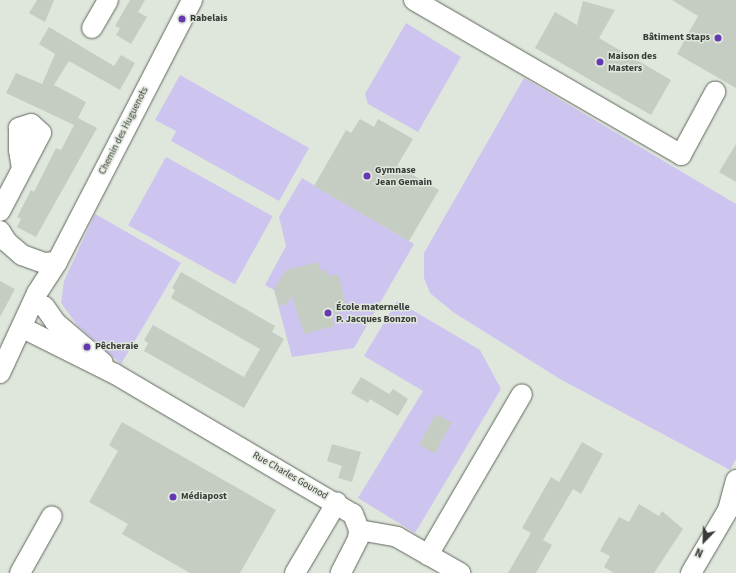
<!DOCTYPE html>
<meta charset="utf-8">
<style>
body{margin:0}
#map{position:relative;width:736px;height:573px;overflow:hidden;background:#dfe7dc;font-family:"Source Sans 3",sans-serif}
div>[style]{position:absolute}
.green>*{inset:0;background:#cec4f0;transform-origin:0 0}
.building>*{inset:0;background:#c5cdc2;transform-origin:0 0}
.roads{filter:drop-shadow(0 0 1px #60675e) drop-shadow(0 0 1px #60675e)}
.minor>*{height:20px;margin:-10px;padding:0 10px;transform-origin:10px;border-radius:10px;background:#fff}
.dots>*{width:11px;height:11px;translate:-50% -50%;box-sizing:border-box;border:2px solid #dfe7dc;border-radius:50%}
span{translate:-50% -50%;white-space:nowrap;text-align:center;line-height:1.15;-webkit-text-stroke:3px #dfe7dc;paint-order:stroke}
.poi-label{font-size:10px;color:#383b37;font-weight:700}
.left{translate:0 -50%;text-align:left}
.right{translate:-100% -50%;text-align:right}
.street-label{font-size:10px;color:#383b37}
.north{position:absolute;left:684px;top:521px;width:40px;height:40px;-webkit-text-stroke:3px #dfe7dc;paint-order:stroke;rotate:203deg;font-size:11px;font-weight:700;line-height:16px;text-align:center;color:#383b37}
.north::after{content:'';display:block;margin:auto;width:14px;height:18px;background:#383b37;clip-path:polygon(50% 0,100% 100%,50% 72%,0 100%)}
</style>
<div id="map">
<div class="green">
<i style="clip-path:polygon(406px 23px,461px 57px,418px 132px,368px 104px,365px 94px)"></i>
<i style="clip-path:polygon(180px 75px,309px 148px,279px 201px,171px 141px,176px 131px,155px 120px)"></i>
<i style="clip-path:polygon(524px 78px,736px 204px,736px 459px,730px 470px,560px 379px,453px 312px,430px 293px,424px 278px,424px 253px)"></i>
<i style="left:166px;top:157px;width:122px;height:78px;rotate:29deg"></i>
<i style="clip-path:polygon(302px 178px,414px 244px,354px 348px,292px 357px,274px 290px,265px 285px,286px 246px,279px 217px)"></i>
<i style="clip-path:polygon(95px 214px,181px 263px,121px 364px,78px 326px,61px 303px,64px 281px)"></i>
<i style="clip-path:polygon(397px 301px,480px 350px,501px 389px,415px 533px,358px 498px,423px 391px,364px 356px)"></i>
</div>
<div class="building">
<i style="clip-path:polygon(37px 0,54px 0,45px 22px,29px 13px)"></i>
<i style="clip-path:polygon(130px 0,145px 0,138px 12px,147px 17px,131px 44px,116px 35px,120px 28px,115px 26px)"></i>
<i style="clip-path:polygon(672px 0,736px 0,736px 88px,677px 54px,698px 16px)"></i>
<i style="clip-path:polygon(583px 1px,615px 10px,599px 38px,671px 80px,651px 115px,535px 48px,555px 12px,577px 25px)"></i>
<i style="clip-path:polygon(49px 27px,114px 66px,121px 55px,135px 63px,120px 90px,69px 61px,54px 85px,86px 102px,78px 118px,97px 128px,36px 237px,17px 227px,21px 219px,17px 217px,31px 190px,34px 192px,56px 148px,61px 150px,74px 125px,6px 93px,16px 73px,42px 84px,55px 54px,39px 44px)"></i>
<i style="clip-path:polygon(360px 119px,374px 127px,378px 119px,413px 139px,397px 166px,439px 190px,409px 241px,314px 186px,346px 130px,351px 133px)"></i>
<i style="clip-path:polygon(736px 144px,736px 182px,719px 172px)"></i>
<i style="clip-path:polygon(318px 262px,321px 271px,326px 270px,328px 276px,338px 274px,346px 305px,336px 308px,338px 315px,332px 316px,335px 326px,304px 334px,292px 296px,287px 304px,279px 306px,274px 289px,286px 270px)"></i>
<i style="clip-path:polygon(181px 272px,275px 326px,272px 332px,284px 339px,244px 408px,144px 351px,148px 343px,144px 340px,153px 325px,244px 377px,260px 349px,171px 298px,175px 290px,172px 288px)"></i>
<i style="clip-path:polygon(0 281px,15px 289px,0 317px)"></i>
<i style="clip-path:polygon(361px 377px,389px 394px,393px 389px,408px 399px,398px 416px,370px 399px,368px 403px,351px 393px)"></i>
<i style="left:436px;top:414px;width:18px;height:35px;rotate:29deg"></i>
<i style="clip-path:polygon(122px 422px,276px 510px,240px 573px,190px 573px,122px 534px,128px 524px,89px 502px,118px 451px,109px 445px)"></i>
<i style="clip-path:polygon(582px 442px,603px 454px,581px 494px,573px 489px,543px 540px,552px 545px,536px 573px,508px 573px,531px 533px,522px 528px,551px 477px,559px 482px)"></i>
<i style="clip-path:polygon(332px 444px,361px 452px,352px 482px,338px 478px,342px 466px,327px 461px)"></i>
<i style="clip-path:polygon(639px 504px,659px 516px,662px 511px,683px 529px,654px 573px,614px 573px,604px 567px,610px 556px,600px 551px,619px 517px,629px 522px)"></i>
</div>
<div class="roads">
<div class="minor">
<i style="left:414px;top:0;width:309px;rotate:30.1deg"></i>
<i style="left:681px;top:155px;width:72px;rotate:-61.6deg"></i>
<i style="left:92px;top:28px;width:32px;rotate:-60deg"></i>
<i style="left:0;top:211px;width:88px;rotate:-62.3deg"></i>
<i style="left:41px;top:133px;width:13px;rotate:-138deg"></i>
<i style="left:31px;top:124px;width:13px;rotate:162deg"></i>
<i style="left:19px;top:128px;width:22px;rotate:90deg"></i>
<i style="left:19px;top:150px;width:18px;rotate:81deg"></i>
<i style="left:0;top:231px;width:13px;rotate:58deg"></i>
<i style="left:7px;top:242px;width:20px;rotate:41deg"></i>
<i style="left:22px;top:255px;width:23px;rotate:20deg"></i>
<i style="left:44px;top:263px;width:13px;rotate:-4deg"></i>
<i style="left:44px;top:306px;width:19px;rotate:55deg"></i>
<i style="left:55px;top:322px;width:63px;rotate:40.5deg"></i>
<i style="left:23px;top:328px;width:103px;rotate:26.6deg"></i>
<i style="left:115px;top:374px;width:276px;rotate:30.5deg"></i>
<i style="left:353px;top:514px;width:17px;rotate:69deg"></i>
<i style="left:359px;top:530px;width:9px;rotate:96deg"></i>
<i style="left:358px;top:539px;width:38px;rotate:117deg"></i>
<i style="left:0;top:373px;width:88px;rotate:-65.2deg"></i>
<i style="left:37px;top:293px;width:37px;rotate:-57deg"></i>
<i style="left:57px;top:262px;width:295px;rotate:-62.7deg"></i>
<i style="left:359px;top:530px;width:39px;rotate:10deg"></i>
<i style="left:397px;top:537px;width:73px;rotate:29.7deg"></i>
<i style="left:428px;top:555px;width:186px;rotate:-59.7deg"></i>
<i style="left:20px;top:573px;width:65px;rotate:-60.7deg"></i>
<i style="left:295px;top:573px;width:82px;rotate:-59.4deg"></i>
<i style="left:691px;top:573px;width:73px;rotate:-59.6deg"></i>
<i style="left:728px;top:510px;width:31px;rotate:-75deg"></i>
</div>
</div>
<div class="dots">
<i style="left:182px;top:19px;background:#6539b1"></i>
<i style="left:718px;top:38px;background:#6539b1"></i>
<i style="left:600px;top:62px;background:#6539b1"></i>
<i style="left:367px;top:176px;background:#6539b1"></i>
<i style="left:328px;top:313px;background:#6539b1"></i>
<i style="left:87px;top:347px;background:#6539b1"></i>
<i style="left:173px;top:497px;background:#6539b1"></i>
</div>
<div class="poi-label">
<span class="left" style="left:190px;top:19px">Rabelais</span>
<span class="right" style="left:710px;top:38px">Bâtiment Staps</span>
<span class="left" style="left:608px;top:62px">Maison des<br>Masters</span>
<span class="left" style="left:375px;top:176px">Gymnase<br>Jean Gemain</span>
<span class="left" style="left:336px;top:313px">École maternelle<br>P. Jacques Bonzon</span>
<span class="left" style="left:95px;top:347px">Pêcheraie</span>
<span class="left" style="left:181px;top:497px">Médiapost</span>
</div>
<div class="street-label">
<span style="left:124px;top:131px;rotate:-63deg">Chemin des Huguenots</span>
<span style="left:290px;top:476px;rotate:30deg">Rue Charles Gounod</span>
</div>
<div class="north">N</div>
</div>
